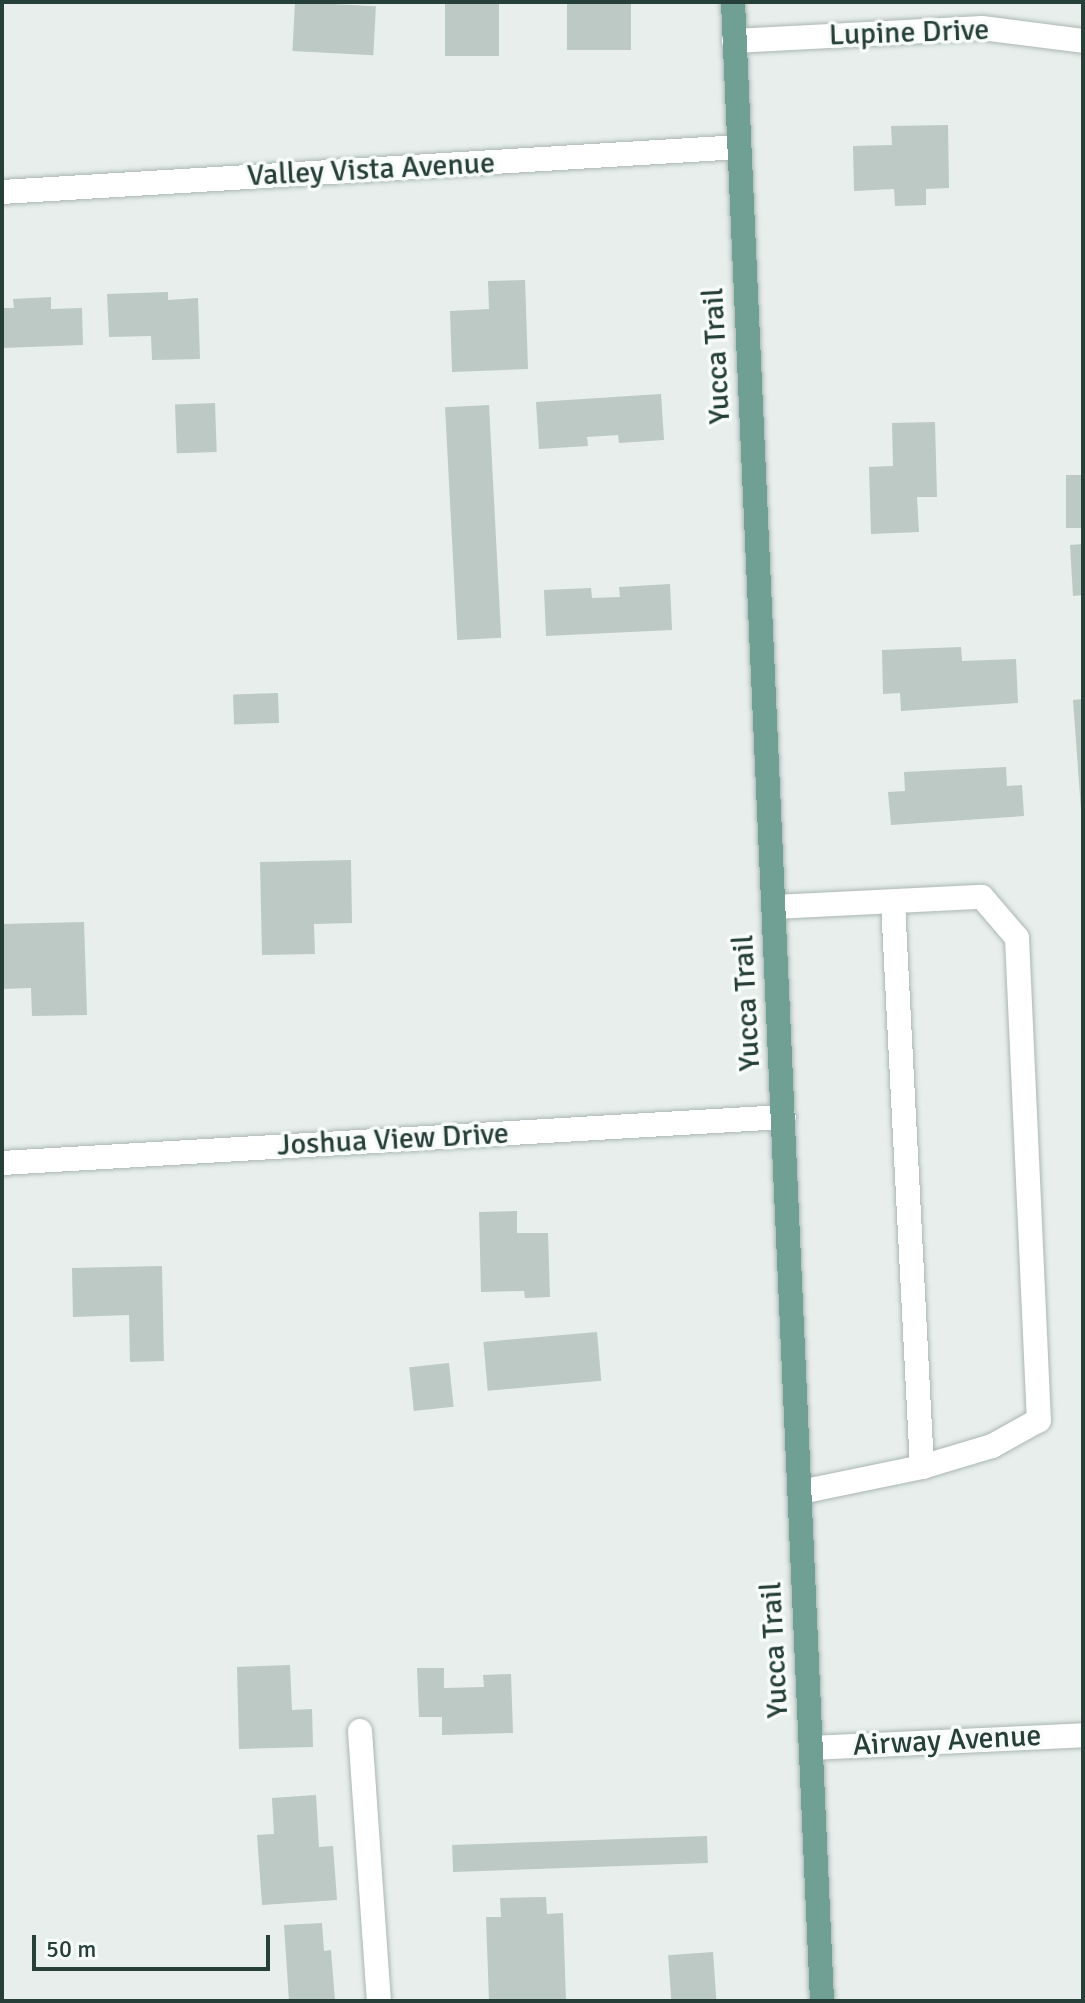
<!DOCTYPE html>
<style>
body{margin:0}
#map{position:relative;width:1085px;height:2003px;overflow:hidden;background:#e7eeeb;font-family:Signika,sans-serif}
div>[style]{position:absolute}
.building>*{inset:0;background:#bcc9c4;transform-origin:0 0}
.roads{filter:drop-shadow(0 0 2px #aab6b2) drop-shadow(0 0 2px #aab6b2)}
.minor>*{height:24px;margin:-12px;padding:0 12px;transform-origin:12px;border-radius:12px;background:#fff}
.major>*{height:24px;margin:-12px;padding:0 12px;transform-origin:12px;border-radius:12px;background:#6fa093}
span{translate:-50% -50%;white-space:nowrap;text-align:center;line-height:1.15;-webkit-text-stroke:7px #f7fbf9;paint-order:stroke}
.street-label{font-size:30px;color:#273f39}
.frame{position:absolute;inset:0;border:4px solid #273f39;pointer-events:none}
.scale{position:absolute;left:32px;top:1935px;width:238px;height:36px;box-sizing:border-box;border:4px solid #273f39;border-top:0;padding-left:10px;font-size:24px;line-height:28px;white-space:nowrap;color:#273f39;-webkit-text-stroke:6px #f7fbf9;paint-order:stroke}
</style>
<div id="map">
<div class="building">
<i style="left:295px;top:2px;width:81px;height:49px;rotate:3deg"></i>
<i style="left:445px;top:2px;width:54px;height:54px"></i>
<i style="left:567px;top:2px;width:64px;height:48px"></i>
<i style="clip-path:polygon(948px 125px,949px 188px,926px 189px,926px 205px,895px 206px,894px 189px,854px 191px,853px 146px,892px 145px,891px 126px)"></i>
<i style="clip-path:polygon(525px 280px,528px 369px,452px 372px,450px 311px,489px 309px,488px 281px)"></i>
<i style="clip-path:polygon(168px 292px,168px 300px,198px 298px,200px 359px,152px 360px,151px 336px,109px 337px,107px 294px)"></i>
<i style="clip-path:polygon(51px 297px,51px 309px,82px 308px,83px 345px,2px 348px,2px 308px,14px 308px,13px 299px)"></i>
<i style="clip-path:polygon(661px 394px,664px 440px,619px 443px,618px 435px,587px 437px,588px 446px,539px 449px,536px 402px)"></i>
<i style="left:215px;top:403px;width:49px;height:40px;rotate:88deg"></i>
<i style="left:489px;top:405px;width:233px;height:44px;rotate:87deg"></i>
<i style="clip-path:polygon(935px 422px,937px 497px,917px 497px,919px 532px,871px 534px,869px 467px,893px 466px,892px 423px)"></i>
<i style="left:1083px;top:475px;width:53px;height:17px;rotate:90deg"></i>
<i style="clip-path:polygon(1083px 544px,1083px 595px,1073px 596px,1070px 545px)"></i>
<i style="clip-path:polygon(670px 584px,672px 630px,546px 636px,544px 590px,591px 588px,592px 598px,620px 597px,619px 587px)"></i>
<i style="clip-path:polygon(961px 647px,962px 661px,1016px 659px,1018px 703px,901px 711px,900px 693px,883px 694px,882px 650px)"></i>
<i style="left:278px;top:693px;width:30px;height:45px;rotate:88deg"></i>
<i style="clip-path:polygon(1083px 699px,1083px 810px,1081px 810px,1073px 700px)"></i>
<i style="clip-path:polygon(1006px 767px,1007px 786px,1022px 785px,1024px 816px,891px 825px,888px 792px,905px 791px,904px 772px)"></i>
<i style="clip-path:polygon(351px 860px,352px 923px,314px 924px,315px 954px,262px 955px,260px 862px)"></i>
<i style="clip-path:polygon(84px 922px,87px 1015px,32px 1016px,31px 988px,2px 989px,2px 924px)"></i>
<i style="clip-path:polygon(517px 1211px,517px 1233px,548px 1233px,550px 1297px,525px 1298px,524px 1291px,481px 1292px,479px 1212px)"></i>
<i style="clip-path:polygon(162px 1266px,164px 1361px,130px 1362px,129px 1315px,73px 1317px,72px 1268px)"></i>
<i style="left:597px;top:1332px;width:49px;height:114px;rotate:85deg"></i>
<i style="left:449px;top:1363px;width:44px;height:40px;rotate:84deg"></i>
<i style="clip-path:polygon(290px 1665px,292px 1710px,312px 1709px,313px 1747px,239px 1749px,237px 1667px)"></i>
<i style="clip-path:polygon(417px 1668px,444px 1668px,444px 1688px,484px 1687px,483px 1675px,511px 1674px,513px 1733px,442px 1735px,442px 1717px,419px 1717px)"></i>
<i style="clip-path:polygon(316px 1795px,319px 1847px,333px 1846px,337px 1900px,262px 1905px,257px 1835px,274px 1834px,272px 1798px)"></i>
<i style="left:707px;top:1836px;width:27px;height:255px;rotate:88deg"></i>
<i style="clip-path:polygon(546px 1897px,547px 1914px,563px 1913px,566px 2001px,489px 2001px,486px 1917px,501px 1917px,500px 1898px)"></i>
<i style="clip-path:polygon(322px 1923px,324px 1951px,331px 1950px,335px 2001px,289px 2001px,284px 1925px)"></i>
<i style="left:713px;top:1952px;width:49px;height:45px;rotate:86deg"></i>
</div>
<div class="roads">
<div class="minor">
<i style="left:734px;top:41px;width:248px;rotate:-3deg"></i>
<i style="left:982px;top:28px;width:102px;rotate:7.3deg"></i>
<i style="left:2px;top:192px;width:738px;rotate:-3.49deg"></i>
<i style="left:893px;top:903px;width:565px;rotate:87.06deg"></i>
<i style="left:774px;top:907px;width:208px;rotate:-2.8deg"></i>
<i style="left:982px;top:897px;width:54px;rotate:49.5deg"></i>
<i style="left:1017px;top:938px;width:483px;rotate:87.4deg"></i>
<i style="left:1039px;top:1420px;width:54px;rotate:151deg"></i>
<i style="left:992px;top:1446px;width:73px;rotate:163.3deg"></i>
<i style="left:922px;top:1467px;width:125px;rotate:168.4deg"></i>
<i style="left:2px;top:1163px;width:783px;rotate:-3.37deg"></i>
<i style="left:360px;top:1731px;width:271px;rotate:86deg"></i>
<i style="left:812px;top:1748px;width:271px;rotate:-2.7deg"></i>
</div>
<div class="major">
<i style="left:733px;top:2px;width:2001px;rotate:87.45deg"></i>
</div>
</div>
<div class="street-label">
<span style="left:909px;top:33px;rotate:-2deg">Lupine Drive</span>
<span style="left:371px;top:170px;rotate:-3deg">Valley Vista Avenue</span>
<span style="left:717px;top:356px;rotate:-93deg">Yucca Trail</span>
<span style="left:747px;top:1003px;rotate:-93deg">Yucca Trail</span>
<span style="left:393px;top:1140px;rotate:-3deg">Joshua View Drive</span>
<span style="left:775px;top:1650px;rotate:-93deg">Yucca Trail</span>
<span style="left:947px;top:1741px;rotate:-3deg">Airway Avenue</span>
</div>
<div class="frame"></div>
<div class="scale">50 m</div>
</div>
